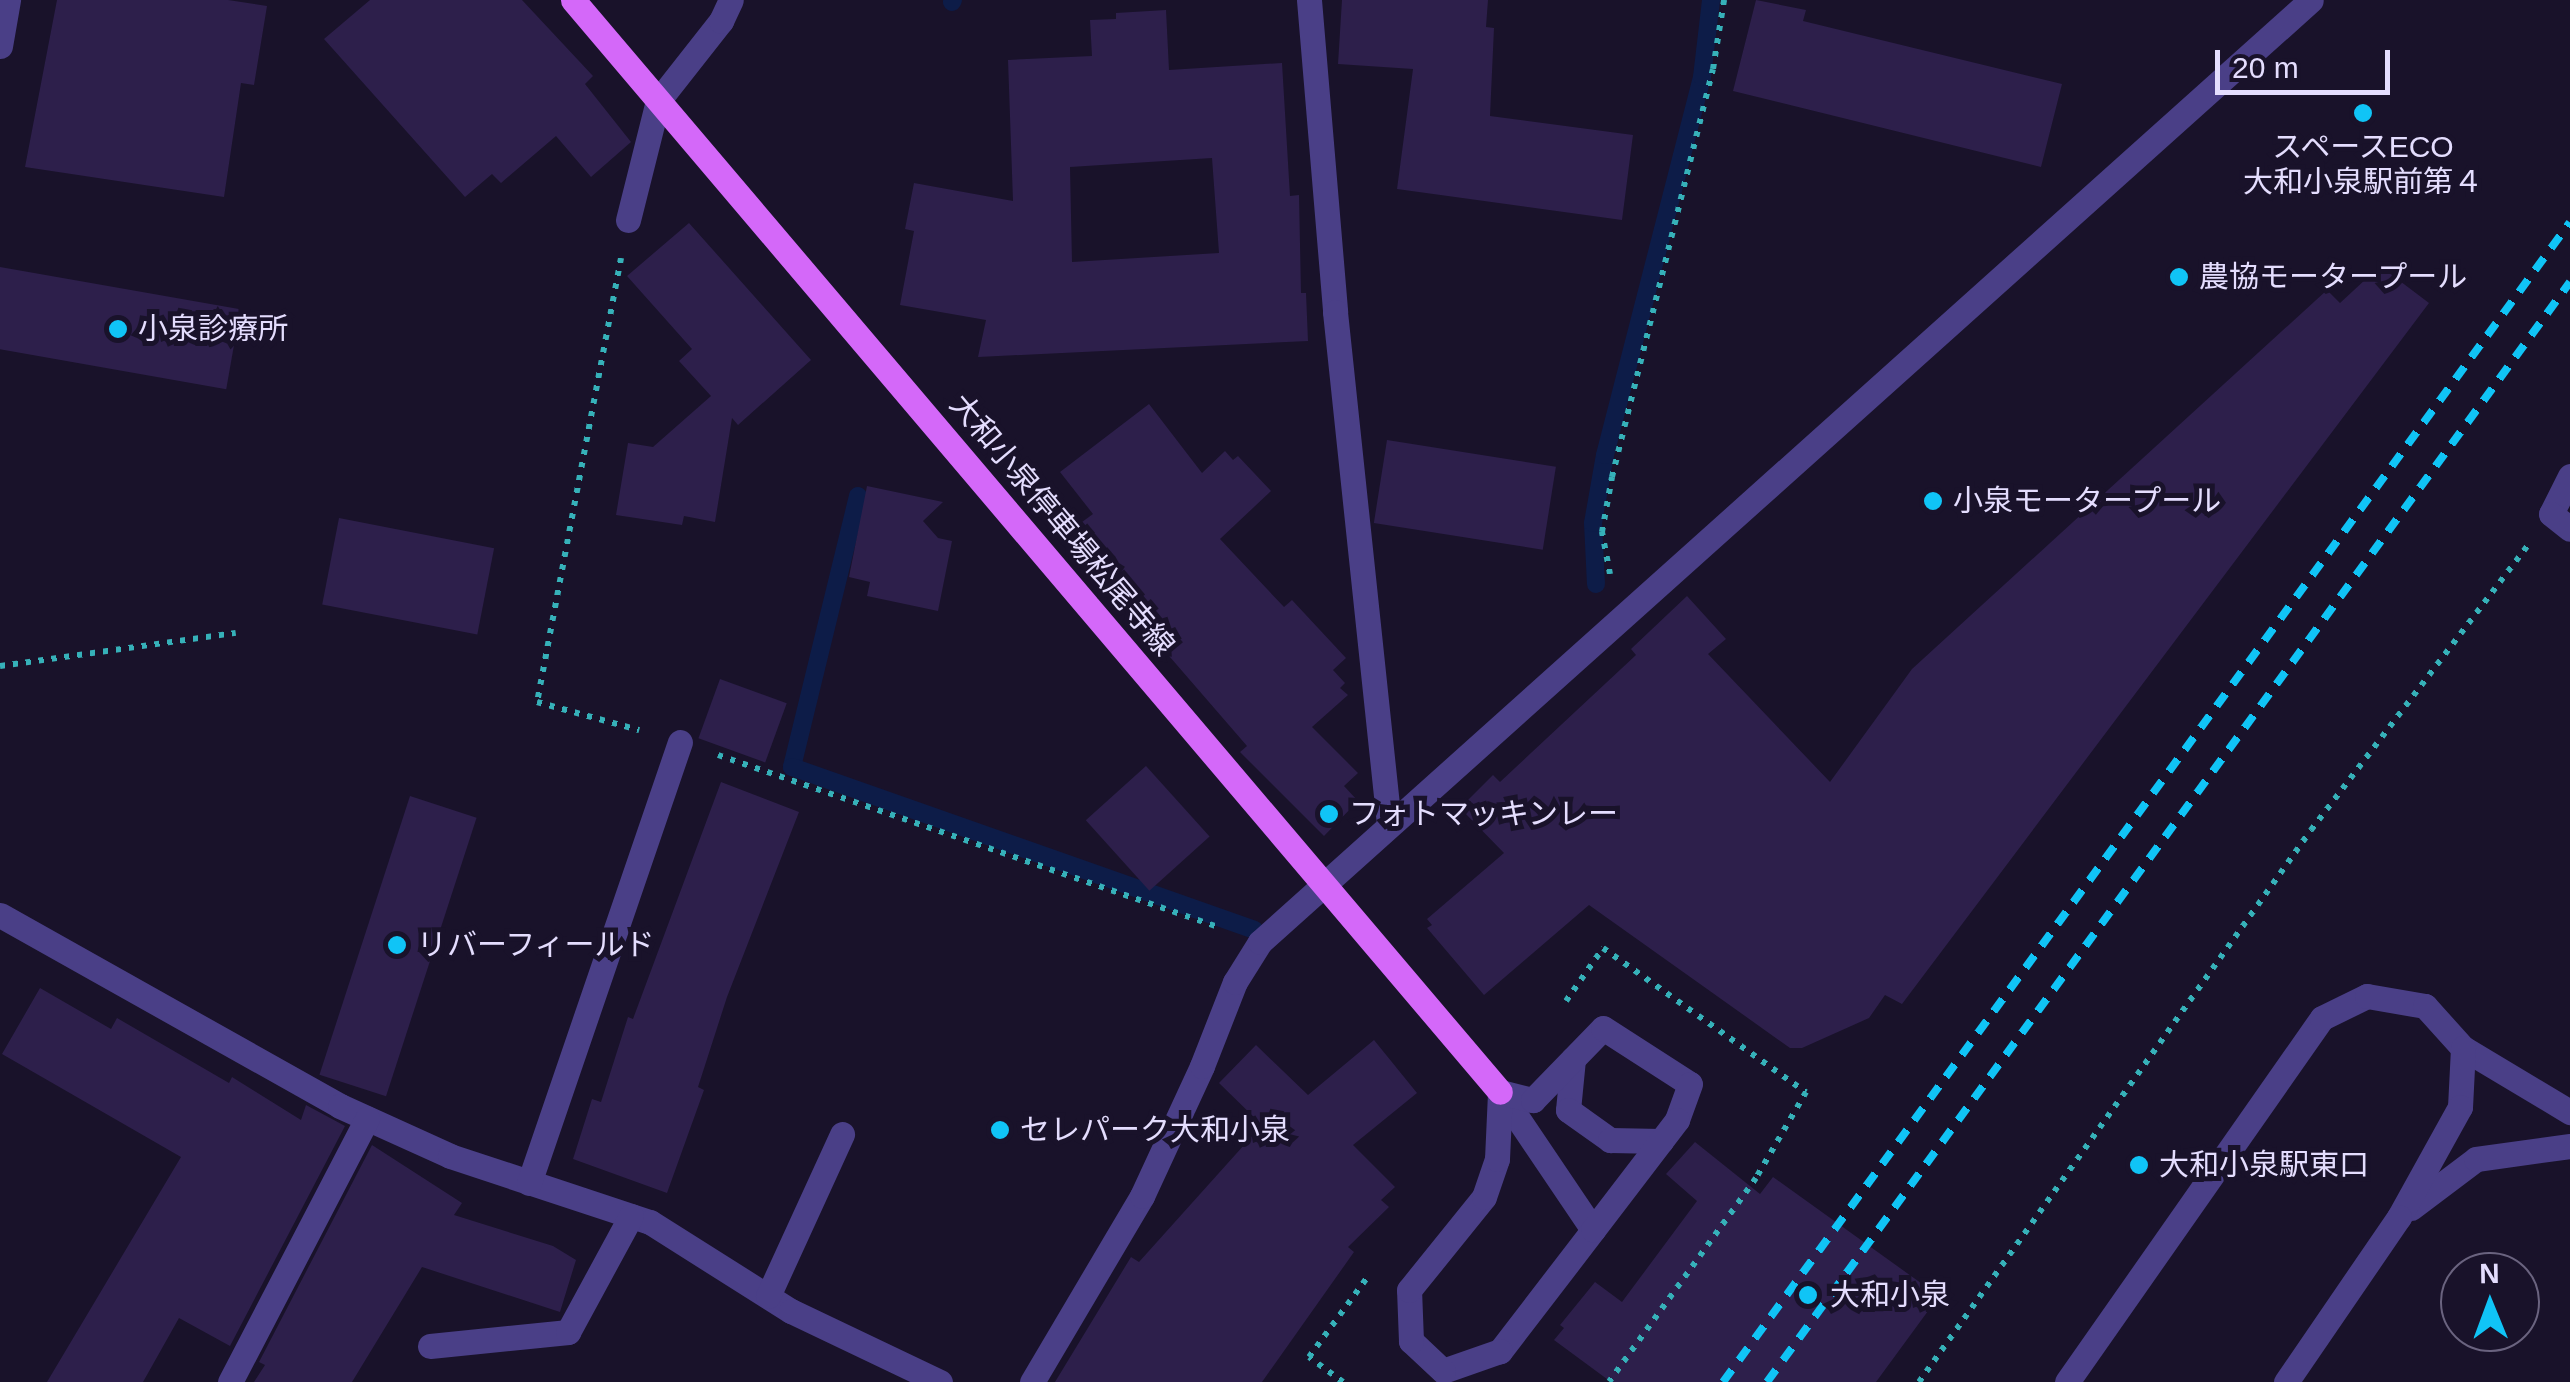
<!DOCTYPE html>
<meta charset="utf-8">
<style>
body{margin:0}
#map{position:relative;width:2570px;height:1382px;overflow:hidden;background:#19122a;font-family:Arial,"Noto Sans JP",sans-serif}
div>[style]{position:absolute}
.stream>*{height:18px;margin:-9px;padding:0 9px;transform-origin:9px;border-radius:9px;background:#0d1c48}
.building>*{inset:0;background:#2d1f4b;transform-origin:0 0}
.path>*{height:6px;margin-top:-3px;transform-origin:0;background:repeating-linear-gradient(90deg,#36b1b9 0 5px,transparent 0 13px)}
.minor>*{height:25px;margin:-12.5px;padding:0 12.5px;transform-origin:12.5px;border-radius:12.5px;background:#4a3f87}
.major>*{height:25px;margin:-12.5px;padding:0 12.5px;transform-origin:12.5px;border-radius:12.5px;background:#d468f9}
.rail>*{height:8px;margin-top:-4px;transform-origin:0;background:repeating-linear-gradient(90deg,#10c4f6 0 15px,transparent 0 27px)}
.dots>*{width:28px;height:28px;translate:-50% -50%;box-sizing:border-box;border:5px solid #19122a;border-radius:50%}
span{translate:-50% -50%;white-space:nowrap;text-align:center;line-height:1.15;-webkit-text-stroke:10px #19122a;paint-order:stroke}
.poi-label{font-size:30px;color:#e4ddfe}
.left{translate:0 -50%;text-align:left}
.street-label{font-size:30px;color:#e4ddfe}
.north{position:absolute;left:2440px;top:1252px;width:100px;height:100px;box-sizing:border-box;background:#19122a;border:2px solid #6a637f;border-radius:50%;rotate:359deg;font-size:28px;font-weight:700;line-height:40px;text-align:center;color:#e4ddfe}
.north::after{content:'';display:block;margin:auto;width:35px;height:45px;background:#10c4f6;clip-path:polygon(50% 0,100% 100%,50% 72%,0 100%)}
.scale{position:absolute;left:2215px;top:50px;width:175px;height:45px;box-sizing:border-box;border:5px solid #e4ddfe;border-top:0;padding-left:12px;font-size:30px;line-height:35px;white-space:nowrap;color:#e4ddfe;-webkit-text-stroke:8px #19122a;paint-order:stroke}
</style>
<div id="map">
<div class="stream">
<i style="left:952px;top:2px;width:2px;rotate:-63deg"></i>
<i style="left:858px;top:496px;width:279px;rotate:103.7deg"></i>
<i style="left:792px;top:767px;width:490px;rotate:19.4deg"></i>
<i style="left:1596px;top:584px;width:61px;rotate:-92.8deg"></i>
<i style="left:1593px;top:523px;width:69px;rotate:-80deg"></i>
<i style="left:1605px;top:455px;width:390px;rotate:-75.6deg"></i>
<i style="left:1702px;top:77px;width:78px;rotate:-83.3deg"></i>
</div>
<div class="building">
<i style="clip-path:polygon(57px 0,228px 0,267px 6px,254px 85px,241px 83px,224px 197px,25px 167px)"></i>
<i style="clip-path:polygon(370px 0,522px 0,593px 76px,585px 84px,631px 142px,591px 177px,556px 136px,501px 183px,492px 174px,465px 197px,324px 39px)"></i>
<i style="clip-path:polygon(1342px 0,1488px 0,1486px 27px,1494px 28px,1490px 116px,1633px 135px,1622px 220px,1397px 189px,1413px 69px,1338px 64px)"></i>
<i style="clip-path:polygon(1756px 0,1806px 10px,1803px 21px,2062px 84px,2041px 167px,1733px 91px)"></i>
<i style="clip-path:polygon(evenodd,1166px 10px,1169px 70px,1282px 63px,1290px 196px,1299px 195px,1301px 293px,1306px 293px,1308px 341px,978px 357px,986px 320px,900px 305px,914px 231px,905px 229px,914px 183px,1013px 201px,1008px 60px,1092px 56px,1090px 20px,1116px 19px,1116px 13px,1166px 10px,1212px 158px,1219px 253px,1072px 262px,1070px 167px,1212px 158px)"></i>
<i style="clip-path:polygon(689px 223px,811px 360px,738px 425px,732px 418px,715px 522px,684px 516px,682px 525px,616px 515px,628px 443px,653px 447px,711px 396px,679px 361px,692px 349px,627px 276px)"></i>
<i style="clip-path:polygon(2380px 266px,2429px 303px,1902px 1004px,1885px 995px,1869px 1018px,1802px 1048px,1790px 1048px,1589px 905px,1484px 995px,1427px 928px,1432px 925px,1427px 919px,1504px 853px,1460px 808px,1493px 775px,1500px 782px,1636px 655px,1631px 649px,1687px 596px,1726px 639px,1708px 654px,1830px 782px,1912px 669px,2327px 290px,2340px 303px)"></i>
<i style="left:0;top:267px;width:244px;height:81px;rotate:10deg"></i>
<i style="clip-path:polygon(1149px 404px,1202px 473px,1225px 451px,1233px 460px,1238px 456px,1271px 491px,1220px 539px,1284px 607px,1292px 600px,1346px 658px,1333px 670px,1345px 683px,1340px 688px,1348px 695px,1312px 727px,1358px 773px,1344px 786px,1358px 801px,1324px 836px,1240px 752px,1247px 746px,1099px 575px,1113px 563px,1082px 522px,1093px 514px,1060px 472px)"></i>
<i style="left:1387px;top:440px;width:171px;height:84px;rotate:9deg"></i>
<i style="clip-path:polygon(867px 486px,943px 502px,923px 521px,938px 538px,952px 541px,938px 611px,867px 596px,870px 582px,849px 577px)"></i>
<i style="left:339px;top:518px;width:158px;height:88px;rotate:11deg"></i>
<i style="left:720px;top:679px;width:71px;height:63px;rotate:20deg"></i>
<i style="left:1146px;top:766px;width:95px;height:81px;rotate:48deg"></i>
<i style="clip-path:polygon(721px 782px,799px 812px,727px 997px,698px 1087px,704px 1090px,667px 1193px,573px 1159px,592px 1099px,601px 1102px,628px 1017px,633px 1019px)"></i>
<i style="left:410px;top:796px;width:70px;height:293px;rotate:18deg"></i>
<i style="clip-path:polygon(40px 988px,111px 1029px,117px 1018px,229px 1083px,232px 1077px,301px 1120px,306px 1105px,345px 1126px,230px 1346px,179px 1318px,143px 1382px,47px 1382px,181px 1157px,2px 1054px)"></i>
<i style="clip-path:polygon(1374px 1040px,1417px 1093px,1353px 1145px,1395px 1187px,1381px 1200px,1389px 1207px,1348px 1247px,1354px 1252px,1262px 1382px,1055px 1382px,1131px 1257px,1139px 1262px,1262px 1125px,1219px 1083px,1256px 1045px,1308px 1095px)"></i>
<i style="clip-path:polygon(1695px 1142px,1760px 1194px,1773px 1177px,1939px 1296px,1876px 1382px,1611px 1382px,1554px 1340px,1564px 1328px,1560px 1325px,1595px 1282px,1622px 1302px,1697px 1201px,1666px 1174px)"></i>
<i style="clip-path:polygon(372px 1145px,462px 1203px,454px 1215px,553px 1246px,576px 1260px,560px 1312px,422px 1267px,352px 1382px,254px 1382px,265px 1365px,259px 1362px)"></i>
</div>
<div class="path">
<i style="left:621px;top:258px;width:452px;rotate:100.7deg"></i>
<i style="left:537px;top:702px;width:106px;rotate:15.4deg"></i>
<i style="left:1610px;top:574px;width:43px;rotate:-100.8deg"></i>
<i style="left:1602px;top:532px;width:56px;rotate:-79.7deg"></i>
<i style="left:1612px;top:477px;width:420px;rotate:-76.1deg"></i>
<i style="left:1713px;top:69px;width:70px;rotate:-80.9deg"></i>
<i style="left:0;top:666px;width:238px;rotate:-8deg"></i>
<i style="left:718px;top:755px;width:532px;rotate:18.98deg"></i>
<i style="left:1566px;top:1001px;width:65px;rotate:-55.1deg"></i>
<i style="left:1603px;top:948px;width:249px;rotate:35.4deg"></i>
<i style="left:1806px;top:1092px;width:99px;rotate:120.2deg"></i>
<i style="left:1756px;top:1178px;width:251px;rotate:125.8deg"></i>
<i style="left:1343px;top:1382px;width:42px;rotate:-143.7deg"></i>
<i style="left:1309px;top:1357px;width:97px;rotate:-53.8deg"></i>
<i style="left:1919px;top:1382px;width:677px;rotate:-54.62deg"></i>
<i style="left:2311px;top:830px;width:357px;rotate:-52.7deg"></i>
</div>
<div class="minor">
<i style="left:1309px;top:0;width:313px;rotate:85.2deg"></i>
<i style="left:1335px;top:312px;width:515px;rotate:83.98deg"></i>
<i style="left:0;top:46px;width:47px;rotate:-80.1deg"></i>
<i style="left:628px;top:220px;width:123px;rotate:-75.9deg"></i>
<i style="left:658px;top:101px;width:102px;rotate:-51.8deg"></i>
<i style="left:721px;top:21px;width:23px;rotate:-65deg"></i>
<i style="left:2570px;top:476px;width:42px;rotate:116.6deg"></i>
<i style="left:2551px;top:514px;width:24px;rotate:38deg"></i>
<i style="left:0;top:915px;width:390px;rotate:29.3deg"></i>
<i style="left:340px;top:1106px;width:121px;rotate:24.4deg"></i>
<i style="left:450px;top:1156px;width:211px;rotate:18.3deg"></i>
<i style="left:650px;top:1222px;width:167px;rotate:32.3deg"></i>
<i style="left:791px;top:1311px;width:165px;rotate:25.5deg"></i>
<i style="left:2463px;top:1048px;width:125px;rotate:30.9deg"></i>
<i style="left:1573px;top:1059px;width:51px;rotate:95.6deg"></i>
<i style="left:1568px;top:1110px;width:52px;rotate:35.5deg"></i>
<i style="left:1610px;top:1140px;width:51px;rotate:1.1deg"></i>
<i style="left:1500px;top:1092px;width:166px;rotate:56deg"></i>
<i style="left:1593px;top:1230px;width:153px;rotate:127.5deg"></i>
<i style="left:1500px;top:1351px;width:60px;rotate:160.7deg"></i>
<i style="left:1443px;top:1371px;width:44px;rotate:-136.8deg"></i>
<i style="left:1411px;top:1341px;width:51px;rotate:-92.2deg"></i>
<i style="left:1409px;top:1290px;width:119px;rotate:-51.1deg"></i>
<i style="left:1484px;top:1197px;width:40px;rotate:-71.1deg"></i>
<i style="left:1497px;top:1159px;width:67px;rotate:-87.4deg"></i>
<i style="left:1500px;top:1092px;width:34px;rotate:14deg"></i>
<i style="left:1533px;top:1100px;width:100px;rotate:-45.8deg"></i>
<i style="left:1603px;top:1028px;width:103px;rotate:32.8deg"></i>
<i style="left:1690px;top:1084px;width:38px;rotate:110deg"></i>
<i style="left:1677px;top:1120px;width:138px;rotate:127.4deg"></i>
<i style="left:529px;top:1183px;width:466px;rotate:-71.1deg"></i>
<i style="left:2411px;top:1208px;width:81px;rotate:-37deg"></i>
<i style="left:2476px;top:1159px;width:95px;rotate:-7.9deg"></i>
<i style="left:768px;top:1296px;width:178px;rotate:-65.4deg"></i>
<i style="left:430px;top:1346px;width:139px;rotate:-5.8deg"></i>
<i style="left:568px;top:1332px;width:132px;rotate:-61.5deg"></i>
<i style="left:230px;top:1382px;width:297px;rotate:-62.5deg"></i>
<i style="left:1032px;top:1382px;width:216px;rotate:-59.4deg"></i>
<i style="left:1142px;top:1196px;width:143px;rotate:-65.2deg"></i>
<i style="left:1202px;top:1066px;width:90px;rotate:-68.6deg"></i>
<i style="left:1235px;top:982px;width:47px;rotate:-58deg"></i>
<i style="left:1260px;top:942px;width:1411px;rotate:-41.87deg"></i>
<i style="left:2067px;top:1382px;width:444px;rotate:-55deg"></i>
<i style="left:2322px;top:1018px;width:50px;rotate:-26.1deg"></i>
<i style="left:2367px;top:996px;width:59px;rotate:9.8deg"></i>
<i style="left:2425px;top:1006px;width:57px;rotate:47.9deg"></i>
<i style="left:2463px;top:1048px;width:59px;rotate:92.9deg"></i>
<i style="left:2460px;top:1107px;width:126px;rotate:119deg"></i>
<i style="left:2399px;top:1217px;width:200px;rotate:124.4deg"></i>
</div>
<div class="major">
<i style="left:573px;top:0;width:1432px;rotate:49.67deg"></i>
</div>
<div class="rail">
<i style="left:1723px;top:1382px;width:1436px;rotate:-53.86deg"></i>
<i style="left:1767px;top:1382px;width:1362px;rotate:-53.87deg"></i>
</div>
<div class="dots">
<i style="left:2363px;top:113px;background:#10c4f6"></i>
<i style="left:2179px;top:277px;background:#10c4f6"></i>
<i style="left:118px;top:329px;background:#10c4f6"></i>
<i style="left:1933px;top:501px;background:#10c4f6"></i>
<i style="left:1329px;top:814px;background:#10c4f6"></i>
<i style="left:397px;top:945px;background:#10c4f6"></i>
<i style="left:1000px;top:1130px;background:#10c4f6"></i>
<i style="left:2139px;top:1165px;background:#10c4f6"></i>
<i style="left:1808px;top:1295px;background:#10c4f6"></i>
</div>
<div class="poi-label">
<span style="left:2363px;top:164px">スペースECO<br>大和小泉駅前第４</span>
<span class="left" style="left:2199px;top:277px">農協モータープール</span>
<span class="left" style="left:138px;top:329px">小泉診療所</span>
<span class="left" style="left:1953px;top:501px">小泉モータープール</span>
<span class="left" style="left:1349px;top:814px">フォトマッキンレー</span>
<span class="left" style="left:417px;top:945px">リバーフィールド</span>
<span class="left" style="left:1020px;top:1130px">セレパーク大和小泉</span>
<span class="left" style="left:2159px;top:1165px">大和小泉駅東口</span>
<span class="left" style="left:1830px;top:1295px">大和小泉</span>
</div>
<div class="street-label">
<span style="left:1062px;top:525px;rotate:50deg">大和小泉停車場松尾寺線</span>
</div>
<div class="north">N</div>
<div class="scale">20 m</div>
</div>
